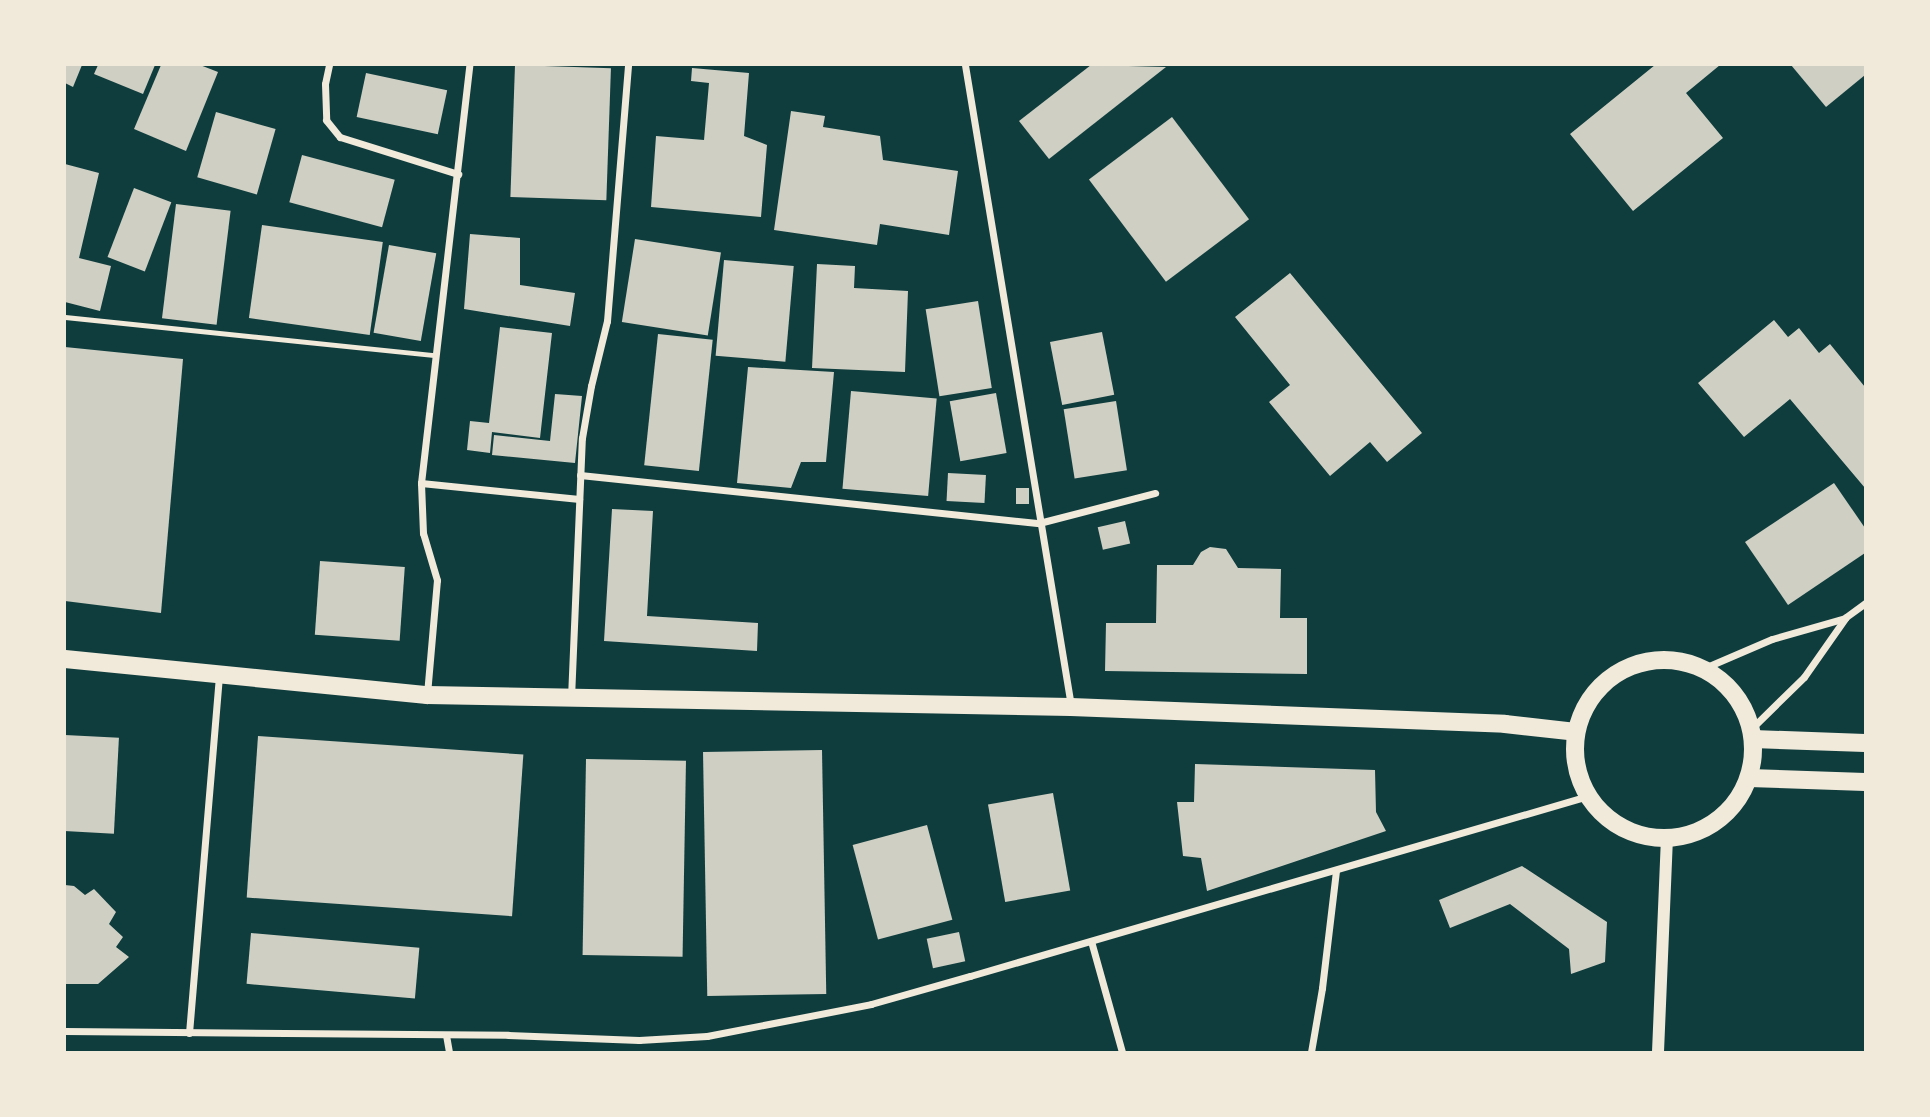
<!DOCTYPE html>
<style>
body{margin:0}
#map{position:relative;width:1930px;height:1117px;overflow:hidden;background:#0f3d3e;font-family:"Playfair Display",serif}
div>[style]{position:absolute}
.building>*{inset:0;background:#cfcfc3;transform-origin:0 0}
.service>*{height:5px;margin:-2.5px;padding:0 2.5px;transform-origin:2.5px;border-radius:2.5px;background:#f1e9da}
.minor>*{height:7px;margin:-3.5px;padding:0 3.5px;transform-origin:3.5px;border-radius:3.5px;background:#f1e9da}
.tertiary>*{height:12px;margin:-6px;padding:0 6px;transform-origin:6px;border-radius:6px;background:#f1e9da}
.primary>*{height:18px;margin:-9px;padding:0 9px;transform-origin:9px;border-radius:9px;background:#f1e9da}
.primary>.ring{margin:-9px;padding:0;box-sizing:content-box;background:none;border:18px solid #f1e9da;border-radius:50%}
span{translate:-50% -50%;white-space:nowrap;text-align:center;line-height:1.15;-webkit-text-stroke:5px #f1e9da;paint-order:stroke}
.frame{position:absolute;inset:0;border:66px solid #f1e9da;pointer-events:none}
</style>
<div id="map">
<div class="building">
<i style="clip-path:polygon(65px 65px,82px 65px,73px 87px,65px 83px)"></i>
<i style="clip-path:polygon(98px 65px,155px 65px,143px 94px,94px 74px)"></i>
<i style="clip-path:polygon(161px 65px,200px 65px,218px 72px,186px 151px,134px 129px)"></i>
<i style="left:515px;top:65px;width:96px;height:132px;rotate:2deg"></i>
<i style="clip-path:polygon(1091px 65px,1166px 67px,1049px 159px,1019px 121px)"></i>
<i style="clip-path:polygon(1655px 65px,1720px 65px,1686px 93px,1723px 138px,1633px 211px,1570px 134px)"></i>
<i style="clip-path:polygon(1791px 65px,1865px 65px,1865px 75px,1826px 107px)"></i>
<i style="clip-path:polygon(692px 68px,749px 73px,744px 136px,767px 145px,761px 217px,651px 207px,656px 136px,704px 140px,709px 83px,691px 81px)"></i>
<i style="left:366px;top:73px;width:83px;height:45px;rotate:12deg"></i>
<i style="clip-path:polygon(791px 111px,825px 116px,823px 127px,880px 136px,883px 160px,958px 171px,949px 235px,880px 224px,877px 245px,774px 230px)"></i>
<i style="left:216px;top:112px;width:62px;height:68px;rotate:16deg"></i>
<i style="left:1172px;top:117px;width:128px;height:104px;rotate:53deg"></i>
<i style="left:302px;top:155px;width:96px;height:49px;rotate:15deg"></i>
<i style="clip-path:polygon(65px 164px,99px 173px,79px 258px,111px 266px,100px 311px,65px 302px)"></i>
<i style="left:134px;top:188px;width:40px;height:74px;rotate:21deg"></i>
<i style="left:176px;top:204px;width:55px;height:115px;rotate:7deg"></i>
<i style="left:262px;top:225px;width:122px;height:94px;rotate:8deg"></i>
<i style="clip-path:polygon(470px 234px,520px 238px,520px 285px,575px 293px,570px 326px,464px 309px)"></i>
<i style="left:635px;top:239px;width:87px;height:84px;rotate:9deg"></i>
<i style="left:389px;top:245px;width:48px;height:89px;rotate:10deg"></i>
<i style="left:724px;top:260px;width:70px;height:96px;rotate:5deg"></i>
<i style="clip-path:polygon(817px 264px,855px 266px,854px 288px,908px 291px,905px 372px,812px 368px)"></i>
<i style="clip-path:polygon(1290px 273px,1422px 433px,1387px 462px,1370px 442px,1330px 476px,1269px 402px,1290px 385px,1235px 317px)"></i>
<i style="left:978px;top:301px;width:88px;height:53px;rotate:81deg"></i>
<i style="clip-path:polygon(1774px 320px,1788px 337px,1799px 328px,1819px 353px,1830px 344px,1865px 387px,1865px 488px,1790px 399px,1744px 437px,1698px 383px)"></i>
<i style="clip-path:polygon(500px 327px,552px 333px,540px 438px,492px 432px,490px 453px,467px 450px,470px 421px,489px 423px)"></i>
<i style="left:1102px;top:332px;width:64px;height:53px;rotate:79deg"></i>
<i style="left:658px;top:334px;width:55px;height:132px;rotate:6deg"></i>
<i style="clip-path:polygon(65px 347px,183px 359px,161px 613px,65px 601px)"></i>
<i style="clip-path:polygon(748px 367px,834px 372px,826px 462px,801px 462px,791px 488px,737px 483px)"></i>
<i style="left:851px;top:391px;width:86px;height:98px;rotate:5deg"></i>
<i style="left:996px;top:393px;width:61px;height:47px;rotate:80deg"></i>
<i style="clip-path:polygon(555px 394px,582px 396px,575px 463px,492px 455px,494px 435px,550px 441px)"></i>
<i style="left:1116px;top:401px;width:70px;height:53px;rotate:81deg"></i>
<i style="left:948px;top:473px;width:38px;height:28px;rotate:3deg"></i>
<i style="clip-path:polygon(1834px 483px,1865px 528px,1865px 553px,1788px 605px,1745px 542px)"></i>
<i style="left:1016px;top:488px;width:13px;height:16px"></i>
<i style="clip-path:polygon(612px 509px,653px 511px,647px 616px,758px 623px,757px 651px,604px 641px)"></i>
<i style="left:1125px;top:521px;width:23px;height:28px;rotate:77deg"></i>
<i style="clip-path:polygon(1210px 547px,1226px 549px,1238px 568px,1281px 569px,1280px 618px,1307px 618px,1307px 674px,1105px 671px,1106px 623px,1156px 623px,1157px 565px,1193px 565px,1201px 552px)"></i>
<i style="left:320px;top:561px;width:85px;height:74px;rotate:4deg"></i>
<i style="left:65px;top:735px;width:54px;height:96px;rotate:3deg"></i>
<i style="left:258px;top:736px;width:266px;height:162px;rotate:4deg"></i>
<i style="left:822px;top:750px;width:244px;height:119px;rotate:89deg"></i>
<i style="left:586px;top:759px;width:100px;height:196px;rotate:1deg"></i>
<i style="clip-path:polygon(1195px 764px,1375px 770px,1376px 812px,1386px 831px,1207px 891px,1201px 858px,1183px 856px,1177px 802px,1194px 802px)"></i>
<i style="left:1053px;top:793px;width:99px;height:66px;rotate:80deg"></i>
<i style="left:927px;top:825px;width:98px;height:77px;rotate:75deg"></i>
<i style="clip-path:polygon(1522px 866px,1607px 922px,1605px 962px,1571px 974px,1569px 949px,1510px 904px,1450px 928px,1439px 900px)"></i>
<i style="clip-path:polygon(65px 885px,74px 886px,85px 895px,94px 889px,116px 912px,109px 924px,123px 937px,116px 947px,129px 957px,98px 984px,65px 984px)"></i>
<i style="left:959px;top:932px;width:30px;height:33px;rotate:78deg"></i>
<i style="left:251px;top:933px;width:169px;height:51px;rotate:5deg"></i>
</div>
<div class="service">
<i style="left:65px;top:317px;width:371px;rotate:5.9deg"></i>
</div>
<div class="minor">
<i style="left:329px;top:65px;width:19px;rotate:102deg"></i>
<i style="left:325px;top:84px;width:36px;rotate:88deg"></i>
<i style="left:326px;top:120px;width:22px;rotate:51deg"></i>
<i style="left:340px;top:137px;width:124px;rotate:17.4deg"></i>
<i style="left:965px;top:65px;width:650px;rotate:80.61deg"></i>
<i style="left:580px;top:475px;width:462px;rotate:6deg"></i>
<i style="left:1039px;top:523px;width:120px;rotate:-14.5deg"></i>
<i style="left:421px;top:483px;width:159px;rotate:5.8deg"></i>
<i style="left:1702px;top:669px;width:76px;rotate:-23.2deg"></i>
<i style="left:1772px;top:639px;width:76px;rotate:-16deg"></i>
<i style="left:427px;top:694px;width:114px;rotate:-85deg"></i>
<i style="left:437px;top:580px;width:49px;rotate:-106.6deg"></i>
<i style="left:423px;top:533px;width:50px;rotate:-92.3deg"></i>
<i style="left:421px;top:483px;width:421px;rotate:-83.4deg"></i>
<i style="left:571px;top:698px;width:260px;rotate:-87.6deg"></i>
<i style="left:582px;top:438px;width:53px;rotate:-80.2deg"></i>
<i style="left:591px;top:386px;width:67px;rotate:-76.2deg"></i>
<i style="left:607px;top:321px;width:257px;rotate:-85.3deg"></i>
<i style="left:1751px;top:729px;width:74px;rotate:-44.5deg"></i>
<i style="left:1804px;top:677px;width:73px;rotate:-55deg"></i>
<i style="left:1846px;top:617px;width:24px;rotate:-36deg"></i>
<i style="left:1091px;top:941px;width:115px;rotate:74.4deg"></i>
<i style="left:65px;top:1031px;width:443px;rotate:0.5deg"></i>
<i style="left:508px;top:1035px;width:131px;rotate:2.2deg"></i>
<i style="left:639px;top:1040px;width:68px;rotate:-3.4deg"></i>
<i style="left:707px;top:1036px;width:167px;rotate:-11deg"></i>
<i style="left:871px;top:1004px;width:103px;rotate:-15.8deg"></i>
<i style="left:970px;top:976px;width:644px;rotate:-16.24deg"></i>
<i style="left:189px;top:1033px;width:360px;rotate:-85.2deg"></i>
<i style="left:446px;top:1035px;width:17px;rotate:80deg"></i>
<i style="left:1311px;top:1052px;width:65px;rotate:-80.2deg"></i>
<i style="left:1322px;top:988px;width:118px;rotate:-83.2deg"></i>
</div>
<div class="tertiary">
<i style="left:1658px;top:1052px;width:213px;rotate:-87.6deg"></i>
</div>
<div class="primary">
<i style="left:65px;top:659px;width:364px;rotate:5.7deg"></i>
<i style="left:427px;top:695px;width:644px;rotate:1.07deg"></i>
<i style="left:1071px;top:707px;width:434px;rotate:2.2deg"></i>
<i style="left:1505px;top:724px;width:71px;rotate:6.4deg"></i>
<i class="ring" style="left:1575px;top:660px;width:160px;height:160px"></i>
<i style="left:1753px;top:739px;width:112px;rotate:2deg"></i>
<i style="left:1749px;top:778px;width:116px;rotate:2deg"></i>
</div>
<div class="frame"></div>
</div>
